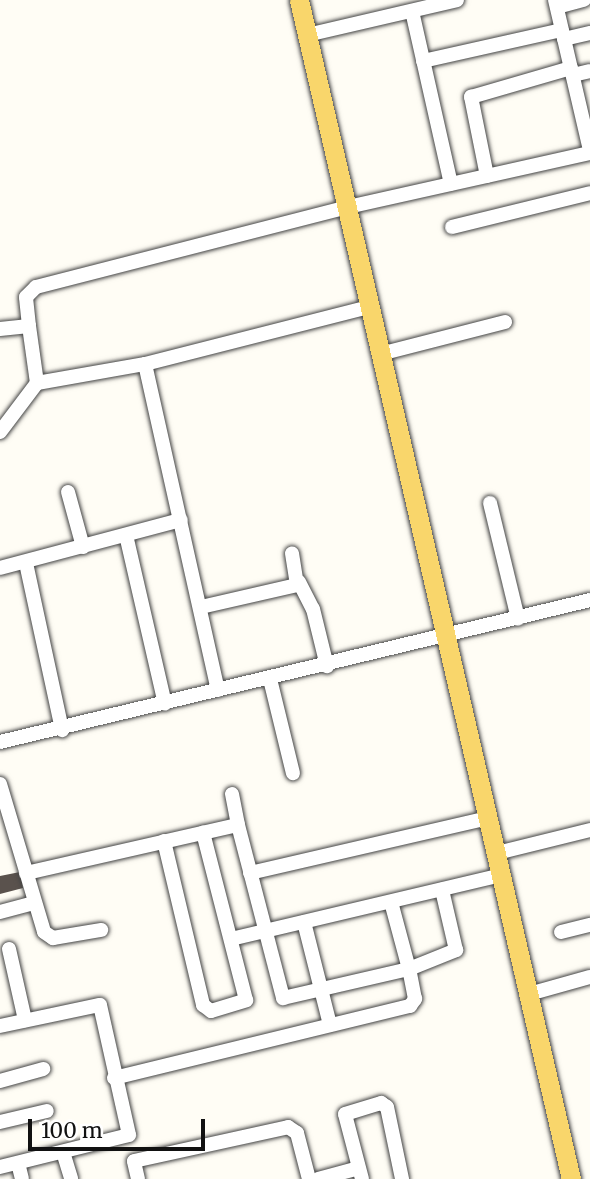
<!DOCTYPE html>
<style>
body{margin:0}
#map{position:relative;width:590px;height:1179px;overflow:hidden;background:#fffdf5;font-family:Merriweather,serif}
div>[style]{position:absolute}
.building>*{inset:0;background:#5a524d}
.roads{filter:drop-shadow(0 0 2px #444) drop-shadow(0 0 2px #444)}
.minor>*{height:14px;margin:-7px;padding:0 7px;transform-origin:7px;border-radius:7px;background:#fff}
.major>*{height:19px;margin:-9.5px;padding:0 9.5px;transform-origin:9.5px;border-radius:9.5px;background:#f9d66b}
span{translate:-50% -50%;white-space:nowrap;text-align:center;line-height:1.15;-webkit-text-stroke:7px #fff;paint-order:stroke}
.scale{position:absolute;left:28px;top:1119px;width:177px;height:32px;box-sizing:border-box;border:4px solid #111;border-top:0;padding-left:9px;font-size:21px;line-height:24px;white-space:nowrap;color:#111;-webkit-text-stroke:5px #fff;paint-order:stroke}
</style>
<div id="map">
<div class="building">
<i style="clip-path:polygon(20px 872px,23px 888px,0 894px,0 876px)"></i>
</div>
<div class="roads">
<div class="minor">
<i style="left:555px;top:0;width:154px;rotate:76.9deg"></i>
<i style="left:557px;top:7px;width:28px;rotate:-15deg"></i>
<i style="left:412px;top:11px;width:177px;rotate:77.3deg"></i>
<i style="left:307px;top:35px;width:154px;rotate:-13.1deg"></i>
<i style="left:564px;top:39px;width:27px;rotate:-13deg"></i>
<i style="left:423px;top:61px;width:142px;rotate:-12.6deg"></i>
<i style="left:573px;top:75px;width:17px;rotate:-13deg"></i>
<i style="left:487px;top:176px;width:81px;rotate:-101.4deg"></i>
<i style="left:471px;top:97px;width:104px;rotate:-16.2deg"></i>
<i style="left:452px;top:227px;width:142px;rotate:-13.8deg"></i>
<i style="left:29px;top:326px;width:29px;rotate:-96deg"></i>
<i style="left:26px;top:297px;width:14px;rotate:-45deg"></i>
<i style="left:36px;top:287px;width:322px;rotate:-14.4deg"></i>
<i style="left:348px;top:207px;width:248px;rotate:-12.6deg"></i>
<i style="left:0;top:329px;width:29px;rotate:-6deg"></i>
<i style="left:29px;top:326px;width:58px;rotate:82deg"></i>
<i style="left:37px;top:383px;width:110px;rotate:-10deg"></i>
<i style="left:145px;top:364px;width:334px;rotate:77.4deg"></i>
<i style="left:384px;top:353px;width:125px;rotate:-14.4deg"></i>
<i style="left:145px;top:364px;width:234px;rotate:-14.3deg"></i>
<i style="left:0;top:432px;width:61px;rotate:-52.9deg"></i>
<i style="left:68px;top:492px;width:57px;rotate:74.7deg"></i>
<i style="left:490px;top:503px;width:119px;rotate:76.4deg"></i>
<i style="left:126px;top:535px;width:173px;rotate:77deg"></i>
<i style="left:26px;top:563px;width:171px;rotate:77.8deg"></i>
<i style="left:0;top:568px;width:187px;rotate:-14.9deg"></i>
<i style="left:299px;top:582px;width:30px;rotate:63deg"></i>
<i style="left:313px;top:609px;width:59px;rotate:76.2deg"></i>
<i style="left:201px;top:607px;width:98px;rotate:-12.9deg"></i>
<i style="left:297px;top:585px;width:32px;rotate:-99deg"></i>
<i style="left:270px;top:679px;width:97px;rotate:76.3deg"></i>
<i style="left:0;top:742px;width:607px;rotate:-13.53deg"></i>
<i style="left:0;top:784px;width:154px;rotate:73.4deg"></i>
<i style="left:44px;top:932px;width:11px;rotate:34deg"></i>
<i style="left:53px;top:938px;width:49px;rotate:-9.5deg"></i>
<i style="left:232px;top:794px;width:32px;rotate:79deg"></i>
<i style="left:164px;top:841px;width:169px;rotate:76.6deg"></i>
<i style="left:203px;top:1005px;width:10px;rotate:37deg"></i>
<i style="left:211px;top:1011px;width:37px;rotate:-17deg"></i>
<i style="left:246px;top:1000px;width:173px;rotate:-104.4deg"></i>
<i style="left:497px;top:853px;width:96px;rotate:-13.9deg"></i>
<i style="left:26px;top:873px;width:217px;rotate:-12.8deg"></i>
<i style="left:238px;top:825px;width:179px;rotate:75.4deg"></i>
<i style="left:283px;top:998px;width:129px;rotate:-13deg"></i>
<i style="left:409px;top:969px;width:69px;rotate:-105deg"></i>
<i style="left:250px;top:873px;width:245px;rotate:-13deg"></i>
<i style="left:0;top:912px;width:35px;rotate:-15deg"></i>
<i style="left:304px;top:922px;width:106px;rotate:75.8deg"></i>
<i style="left:561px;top:932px;width:30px;rotate:-14deg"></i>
<i style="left:231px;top:939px;width:278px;rotate:-13.3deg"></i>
<i style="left:9px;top:949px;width:73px;rotate:77.3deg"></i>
<i style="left:529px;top:994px;width:63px;rotate:-15.6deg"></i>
<i style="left:0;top:1026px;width:102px;rotate:-11.9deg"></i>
<i style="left:100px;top:1005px;width:133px;rotate:77.4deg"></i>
<i style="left:129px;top:1135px;width:133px;rotate:166.1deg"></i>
<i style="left:114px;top:1078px;width:305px;rotate:-13.7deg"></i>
<i style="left:410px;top:1006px;width:9px;rotate:-54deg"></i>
<i style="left:415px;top:999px;width:31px;rotate:-101deg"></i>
<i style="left:409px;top:969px;width:51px;rotate:-22deg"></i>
<i style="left:456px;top:950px;width:62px;rotate:-103.1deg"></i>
<i style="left:0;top:1081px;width:45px;rotate:-15.6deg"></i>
<i style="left:0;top:1122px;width:48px;rotate:-13.2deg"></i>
<i style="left:63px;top:1152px;width:28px;rotate:73deg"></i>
<i style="left:18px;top:1163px;width:16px;rotate:76deg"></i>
<i style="left:138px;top:1179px;width:18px;rotate:-103deg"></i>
<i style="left:134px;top:1161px;width:158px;rotate:-12.4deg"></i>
<i style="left:288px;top:1127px;width:11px;rotate:34deg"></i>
<i style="left:297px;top:1133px;width:48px;rotate:75.4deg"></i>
<i style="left:318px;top:1179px;width:42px;rotate:-15deg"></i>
<i style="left:362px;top:1179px;width:67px;rotate:-104.7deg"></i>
<i style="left:345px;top:1114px;width:38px;rotate:-17deg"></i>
<i style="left:381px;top:1103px;width:7px;rotate:34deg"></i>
<i style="left:387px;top:1107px;width:74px;rotate:78.2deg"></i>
</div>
<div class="major">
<i style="left:299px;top:0;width:1210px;rotate:77.01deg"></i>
</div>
</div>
<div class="scale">100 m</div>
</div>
